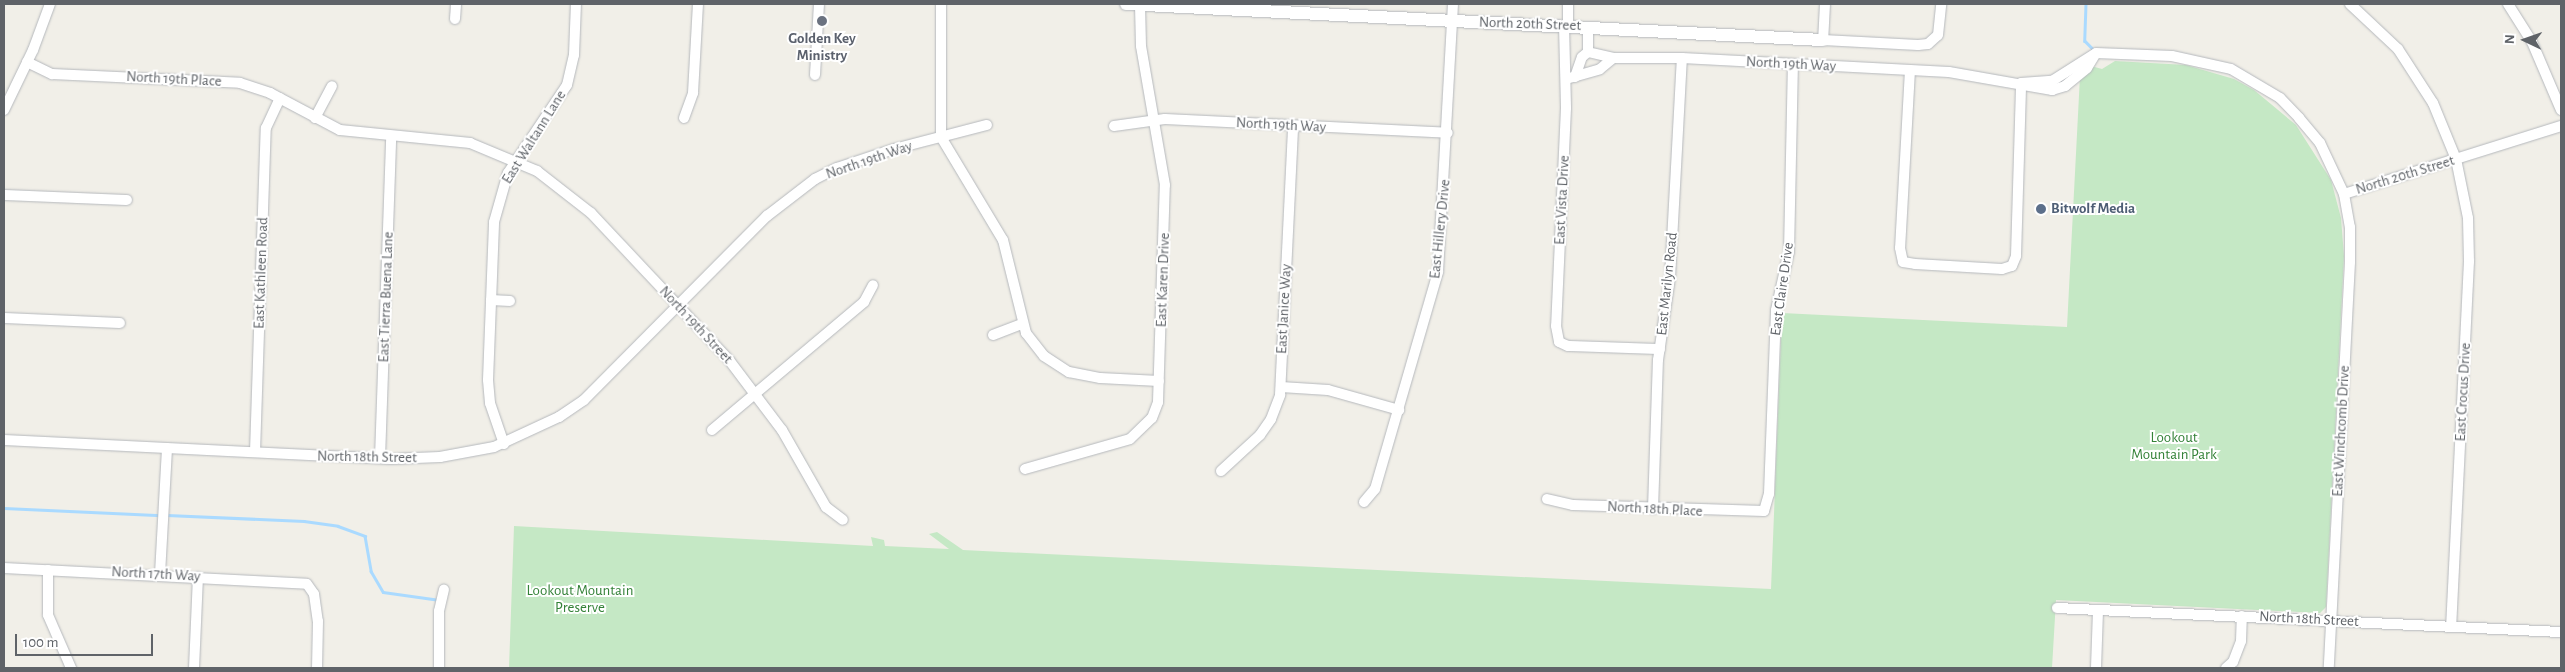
<!DOCTYPE html>
<style>
body{margin:0}
#map{position:relative;width:2565px;height:672px;overflow:hidden;background:#f1efe8;font-family:"Alegreya Sans",sans-serif}
div>[style]{position:absolute}
.green>*{inset:0;background:#c5e8c5}
.stream>*{height:2.5px;margin:-1.25px;padding:0 1.25px;transform-origin:1.25px;border-radius:1.25px;background:#aadaff}
.roads{filter:drop-shadow(0 0 1px #b5b8bc) drop-shadow(0 0 1px #b5b8bc)}
.minor>*{height:10px;margin:-5px;padding:0 5px;transform-origin:5px;border-radius:5px;background:#fff}
.tertiary>*{height:12px;margin:-6px;padding:0 6px;transform-origin:6px;border-radius:6px;background:#fff}
.dots>*{width:14px;height:14px;translate:-50% -50%;box-sizing:border-box;border:2px solid #fff;border-radius:50%}
span{translate:-50% -50%;white-space:nowrap;text-align:center;line-height:1.15;-webkit-text-stroke:4px #fff;paint-order:stroke}
.street-label{font-size:15px;color:#5f6368}
.worship-label{font-size:15px;color:#5b616d;font-weight:700}
.service-label{font-size:15px;color:#4e5e75;font-weight:700}
.left{translate:0 -50%;text-align:left}
.park-label{font-size:15px;color:#348238}
.frame{position:absolute;inset:0;border:5px solid #5f6368;pointer-events:none}
.north{position:absolute;left:2500px;top:15px;width:50px;height:50px;-webkit-text-stroke:4px #fff;paint-order:stroke;rotate:273deg;font-size:14px;font-weight:700;line-height:20px;text-align:center;color:#5f6368}
.north::after{content:'';display:block;margin:auto;width:18px;height:22px;background:#5f6368;clip-path:polygon(50% 0,100% 100%,50% 72%,0 100%)}
.scale{position:absolute;left:15px;top:634px;width:138px;height:22px;box-sizing:border-box;border:2px solid #5f6368;border-top:0;padding-left:6px;font-size:15px;line-height:18px;white-space:nowrap;color:#5f6368;-webkit-text-stroke:4px #fff;paint-order:stroke}
</style>
<div id="map">
<div class="green">
<i style="clip-path:polygon(2115px 61px,2186px 65px,2234px 79px,2254px 90px,2296px 125px,2331px 180px,2341px 218px,2344px 256px,2326px 607px,2320px 613px,2056px 600px,2052px 668px,509px 668px,514px 526px,873px 546px,871px 537px,884px 540px,885px 546px,949px 549px,929px 534px,937px 532px,963px 550px,1771px 589px,1782px 313px,2067px 327px,2080px 76px,2091px 66px,2102px 69px)"></i>
</div>
<div class="stream">
<i style="left:2086px;top:4px;width:37px;rotate:92deg"></i>
<i style="left:2085px;top:41px;width:13px;rotate:45deg"></i>
<i style="left:4px;top:508px;width:157px;rotate:2.6deg"></i>
<i style="left:167px;top:515px;width:137px;rotate:2.5deg"></i>
<i style="left:304px;top:521px;width:34px;rotate:8deg"></i>
<i style="left:338px;top:526px;width:29px;rotate:20deg"></i>
<i style="left:365px;top:536px;width:36px;rotate:80deg"></i>
<i style="left:371px;top:571px;width:24px;rotate:60deg"></i>
<i style="left:383px;top:592px;width:57px;rotate:8.1deg"></i>
</div>
<div class="roads">
<div class="minor">
<i style="left:941px;top:4px;width:133px;rotate:90deg"></i>
<i style="left:941px;top:137px;width:120px;rotate:59deg"></i>
<i style="left:1003px;top:240px;width:96px;rotate:76.1deg"></i>
<i style="left:1026px;top:333px;width:29px;rotate:52deg"></i>
<i style="left:1044px;top:356px;width:30px;rotate:33deg"></i>
<i style="left:1069px;top:372px;width:32px;rotate:11deg"></i>
<i style="left:1100px;top:378px;width:59px;rotate:2.9deg"></i>
<i style="left:1568px;top:4px;width:22px;rotate:90deg"></i>
<i style="left:1825px;top:4px;width:36px;rotate:93deg"></i>
<i style="left:1823px;top:40px;width:95px;rotate:3deg"></i>
<i style="left:1918px;top:45px;width:10px;rotate:-6deg"></i>
<i style="left:1928px;top:44px;width:13px;rotate:-42deg"></i>
<i style="left:1938px;top:35px;width:31px;rotate:-84deg"></i>
<i style="left:2350px;top:4px;width:66px;rotate:43.2deg"></i>
<i style="left:2398px;top:49px;width:64px;rotate:57.1deg"></i>
<i style="left:2433px;top:103px;width:61px;rotate:67.7deg"></i>
<i style="left:2456px;top:159px;width:60px;rotate:78.5deg"></i>
<i style="left:2468px;top:218px;width:43px;rotate:88.7deg"></i>
<i style="left:2469px;top:261px;width:365px;rotate:92.8deg"></i>
<i style="left:2508px;top:4px;width:45px;rotate:57.7deg"></i>
<i style="left:2532px;top:42px;width:74px;rotate:66.9deg"></i>
<i style="left:455px;top:19px;width:15px;rotate:-86deg"></i>
<i style="left:1564px;top:25px;width:83px;rotate:88.6deg"></i>
<i style="left:1566px;top:108px;width:218px;rotate:92.6deg"></i>
<i style="left:1556px;top:326px;width:16px;rotate:79deg"></i>
<i style="left:1559px;top:342px;width:10px;rotate:24deg"></i>
<i style="left:1568px;top:346px;width:92px;rotate:1.9deg"></i>
<i style="left:1588px;top:27px;width:25px;rotate:90deg"></i>
<i style="left:1588px;top:52px;width:26px;rotate:13deg"></i>
<i style="left:2096px;top:53px;width:76px;rotate:2.3deg"></i>
<i style="left:2172px;top:56px;width:60px;rotate:12.4deg"></i>
<i style="left:2231px;top:69px;width:57px;rotate:30.6deg"></i>
<i style="left:2280px;top:98px;width:28px;rotate:46deg"></i>
<i style="left:2299px;top:118px;width:33px;rotate:50deg"></i>
<i style="left:2320px;top:143px;width:56px;rotate:64.8deg"></i>
<i style="left:2344px;top:194px;width:34px;rotate:80deg"></i>
<i style="left:2350px;top:227px;width:35px;rotate:90deg"></i>
<i style="left:2350px;top:262px;width:407px;rotate:93deg"></i>
<i style="left:27px;top:62px;width:28px;rotate:26deg"></i>
<i style="left:52px;top:74px;width:188px;rotate:2.7deg"></i>
<i style="left:240px;top:83px;width:32px;rotate:18deg"></i>
<i style="left:270px;top:93px;width:79px;rotate:27.9deg"></i>
<i style="left:340px;top:130px;width:131px;rotate:5.7deg"></i>
<i style="left:470px;top:143px;width:73px;rotate:22.7deg"></i>
<i style="left:537px;top:171px;width:68px;rotate:37.9deg"></i>
<i style="left:591px;top:213px;width:202px;rotate:46.8deg"></i>
<i style="left:729px;top:360px;width:88px;rotate:52.9deg"></i>
<i style="left:782px;top:430px;width:89px;rotate:60.3deg"></i>
<i style="left:826px;top:507px;width:21px;rotate:37deg"></i>
<i style="left:1910px;top:70px;width:178px;rotate:93.2deg"></i>
<i style="left:1900px;top:248px;width:14px;rotate:78deg"></i>
<i style="left:1903px;top:262px;width:12px;rotate:9deg"></i>
<i style="left:1915px;top:264px;width:87px;rotate:3.3deg"></i>
<i style="left:2002px;top:269px;width:10px;rotate:-17deg"></i>
<i style="left:2012px;top:266px;width:11px;rotate:-68deg"></i>
<i style="left:2016px;top:256px;width:173px;rotate:-88.3deg"></i>
<i style="left:815px;top:75px;width:71px;rotate:-86.8deg"></i>
<i style="left:1575px;top:77px;width:21px;rotate:-71deg"></i>
<i style="left:1582px;top:57px;width:8px;rotate:-40deg"></i>
<i style="left:1566px;top:79px;width:35px;rotate:-16deg"></i>
<i style="left:1600px;top:69px;width:17px;rotate:-40deg"></i>
<i style="left:1613px;top:58px;width:69px"></i>
<i style="left:1682px;top:58px;width:267px;rotate:3deg"></i>
<i style="left:1949px;top:72px;width:105px;rotate:9.9deg"></i>
<i style="left:2052px;top:90px;width:14px;rotate:-17deg"></i>
<i style="left:2065px;top:86px;width:28px;rotate:-39deg"></i>
<i style="left:2087px;top:68px;width:17px;rotate:-59deg"></i>
<i style="left:2021px;top:83px;width:31px;rotate:-4deg"></i>
<i style="left:2052px;top:81px;width:49px;rotate:-32.4deg"></i>
<i style="left:4px;top:110px;width:67px;rotate:-64.2deg"></i>
<i style="left:33px;top:50px;width:49px;rotate:-69.7deg"></i>
<i style="left:315px;top:118px;width:36px;rotate:-62deg"></i>
<i style="left:684px;top:118px;width:27px;rotate:-70deg"></i>
<i style="left:693px;top:93px;width:89px;rotate:-86.8deg"></i>
<i style="left:1114px;top:126px;width:51px;rotate:-7.8deg"></i>
<i style="left:1165px;top:119px;width:283px;rotate:2.8deg"></i>
<i style="left:2344px;top:194px;width:227px;rotate:-17.4deg"></i>
<i style="left:4px;top:195px;width:123px;rotate:2.3deg"></i>
<i style="left:491px;top:300px;width:19px;rotate:3deg"></i>
<i style="left:4px;top:318px;width:116px;rotate:2.5deg"></i>
<i style="left:993px;top:335px;width:31px;rotate:-21deg"></i>
<i style="left:1281px;top:387px;width:47px;rotate:3.7deg"></i>
<i style="left:1328px;top:390px;width:74px;rotate:15.7deg"></i>
<i style="left:712px;top:430px;width:199px;rotate:-40.1deg"></i>
<i style="left:864px;top:302px;width:19px;rotate:-62deg"></i>
<i style="left:4px;top:440px;width:387px;rotate:2.8deg"></i>
<i style="left:391px;top:459px;width:49px;rotate:-2.3deg"></i>
<i style="left:440px;top:457px;width:55px;rotate:-10.5deg"></i>
<i style="left:494px;top:447px;width:72px;rotate:-24.8deg"></i>
<i style="left:559px;top:417px;width:30px;rotate:-34deg"></i>
<i style="left:584px;top:400px;width:260px;rotate:-45.2deg"></i>
<i style="left:767px;top:216px;width:61px;rotate:-37.6deg"></i>
<i style="left:815px;top:179px;width:25px;rotate:-27deg"></i>
<i style="left:837px;top:168px;width:60px;rotate:-18.4deg"></i>
<i style="left:894px;top:149px;width:96px;rotate:-14.5deg"></i>
<i style="left:504px;top:444px;width:43px;rotate:-108.9deg"></i>
<i style="left:490px;top:403px;width:23px;rotate:-95deg"></i>
<i style="left:488px;top:380px;width:158px;rotate:-87.8deg"></i>
<i style="left:494px;top:222px;width:51px;rotate:-74.1deg"></i>
<i style="left:508px;top:173px;width:106px;rotate:-56.2deg"></i>
<i style="left:567px;top:85px;width:31px;rotate:-77deg"></i>
<i style="left:574px;top:55px;width:51px;rotate:-87.8deg"></i>
<i style="left:255px;top:452px;width:324px;rotate:-88.1deg"></i>
<i style="left:266px;top:128px;width:33px;rotate:-65deg"></i>
<i style="left:380px;top:458px;width:322px;rotate:-88deg"></i>
<i style="left:1025px;top:469px;width:109px;rotate:-15.9deg"></i>
<i style="left:1130px;top:439px;width:30px;rotate:-44deg"></i>
<i style="left:1152px;top:418px;width:17px;rotate:-69deg"></i>
<i style="left:1158px;top:402px;width:217px;rotate:-88.2deg"></i>
<i style="left:1165px;top:185px;width:141px;rotate:-99.8deg"></i>
<i style="left:1141px;top:46px;width:42px;rotate:-91.4deg"></i>
<i style="left:1221px;top:471px;width:53px;rotate:-42.7deg"></i>
<i style="left:1260px;top:435px;width:19px;rotate:-55deg"></i>
<i style="left:1271px;top:419px;width:26px;rotate:-69deg"></i>
<i style="left:1280px;top:395px;width:269px;rotate:-87.2deg"></i>
<i style="left:1547px;top:499px;width:27px;rotate:13deg"></i>
<i style="left:1573px;top:505px;width:191px;rotate:1.8deg"></i>
<i style="left:1764px;top:511px;width:18px;rotate:-74deg"></i>
<i style="left:1769px;top:494px;width:184px;rotate:-87.8deg"></i>
<i style="left:1776px;top:310px;width:59px;rotate:-77.4deg"></i>
<i style="left:1789px;top:252px;width:186px;rotate:-88.8deg"></i>
<i style="left:1364px;top:502px;width:17px;rotate:-50deg"></i>
<i style="left:1375px;top:489px;width:226px;rotate:-73.8deg"></i>
<i style="left:1438px;top:272px;width:268px;rotate:-86.8deg"></i>
<i style="left:1653px;top:509px;width:149px;rotate:-88.1deg"></i>
<i style="left:1658px;top:360px;width:83px;rotate:-81.7deg"></i>
<i style="left:1670px;top:278px;width:220px;rotate:-86.9deg"></i>
<i style="left:4px;top:568px;width:303px;rotate:3deg"></i>
<i style="left:307px;top:584px;width:12px;rotate:55deg"></i>
<i style="left:314px;top:594px;width:27px;rotate:82deg"></i>
<i style="left:318px;top:621px;width:47px;rotate:91.2deg"></i>
<i style="left:48px;top:570px;width:45px;rotate:90deg"></i>
<i style="left:48px;top:615px;width:58px;rotate:66.5deg"></i>
<i style="left:160px;top:574px;width:126px;rotate:-86.8deg"></i>
<i style="left:2057px;top:608px;width:505px;rotate:2.73deg"></i>
<i style="left:194px;top:668px;width:91px;rotate:-87.5deg"></i>
<i style="left:439px;top:668px;width:57px;rotate:-90deg"></i>
<i style="left:439px;top:611px;width:22px;rotate:-77deg"></i>
<i style="left:2096px;top:668px;width:58px;rotate:-88deg"></i>
<i style="left:2226px;top:668px;width:9px;rotate:-41deg"></i>
<i style="left:2233px;top:662px;width:22px;rotate:-69deg"></i>
<i style="left:2241px;top:641px;width:25px;rotate:-88deg"></i>
</div>
<div class="tertiary">
<i style="left:1126px;top:4px;width:698px;rotate:2.96deg"></i>
</div>
</div>
<div class="dots">
<i style="left:822px;top:21px;background:#6b7280"></i>
<i style="left:2041px;top:209px;background:#5c6f8a"></i>
</div>
<div class="street-label">
<span style="left:1530px;top:24px;rotate:2deg">North 20th Street</span>
<span style="left:1791px;top:64px;rotate:3deg">North 19th Way</span>
<span style="left:174px;top:79px;rotate:3deg">North 19th Place</span>
<span style="left:1281px;top:125px;rotate:3deg">North 19th Way</span>
<span style="left:534px;top:137px;rotate:-58deg">East Waltann Lane</span>
<span style="left:869px;top:160px;rotate:-19deg">North 19th Way</span>
<span style="left:2405px;top:175px;rotate:-17deg">North 20th Street</span>
<span style="left:1562px;top:200px;rotate:-87deg">East Vista Drive</span>
<span style="left:1440px;top:229px;rotate:-84deg">East Hillery Drive</span>
<span style="left:261px;top:273px;rotate:-88deg">East Kathleen Road</span>
<span style="left:1163px;top:280px;rotate:-88deg">East Karen Drive</span>
<span style="left:1667px;top:284px;rotate:-84deg">East Marilyn Road</span>
<span style="left:1782px;top:289px;rotate:-82deg">East Claire Drive</span>
<span style="left:386px;top:297px;rotate:-88deg">East Tierra Buena Lane</span>
<span style="left:1284px;top:309px;rotate:-87deg">East Janice Way</span>
<span style="left:696px;top:325px;rotate:47deg">North 19th Street</span>
<span style="left:2463px;top:392px;rotate:-87deg">East Crocus Drive</span>
<span style="left:2341px;top:431px;rotate:-87deg">East Winchcomb Drive</span>
<span style="left:367px;top:457px;rotate:1deg">North 18th Street</span>
<span style="left:1655px;top:509px;rotate:3deg">North 18th Place</span>
<span style="left:156px;top:574px;rotate:3deg">North 17th Way</span>
<span style="left:2309px;top:619px;rotate:3deg">North 18th Street</span>
</div>
<div class="worship-label">
<span style="left:822px;top:47px">Golden Key<br>Ministry</span>
</div>
<div class="service-label">
<span class="left" style="left:2051px;top:209px">Bitwolf Media</span>
</div>
<div class="park-label">
<span style="left:2174px;top:446px">Lookout<br>Mountain Park</span>
<span style="left:580px;top:599px">Lookout Mountain<br>Preserve</span>
</div>
<div class="frame"></div>
<div class="north">N</div>
<div class="scale">100 m</div>
</div>
